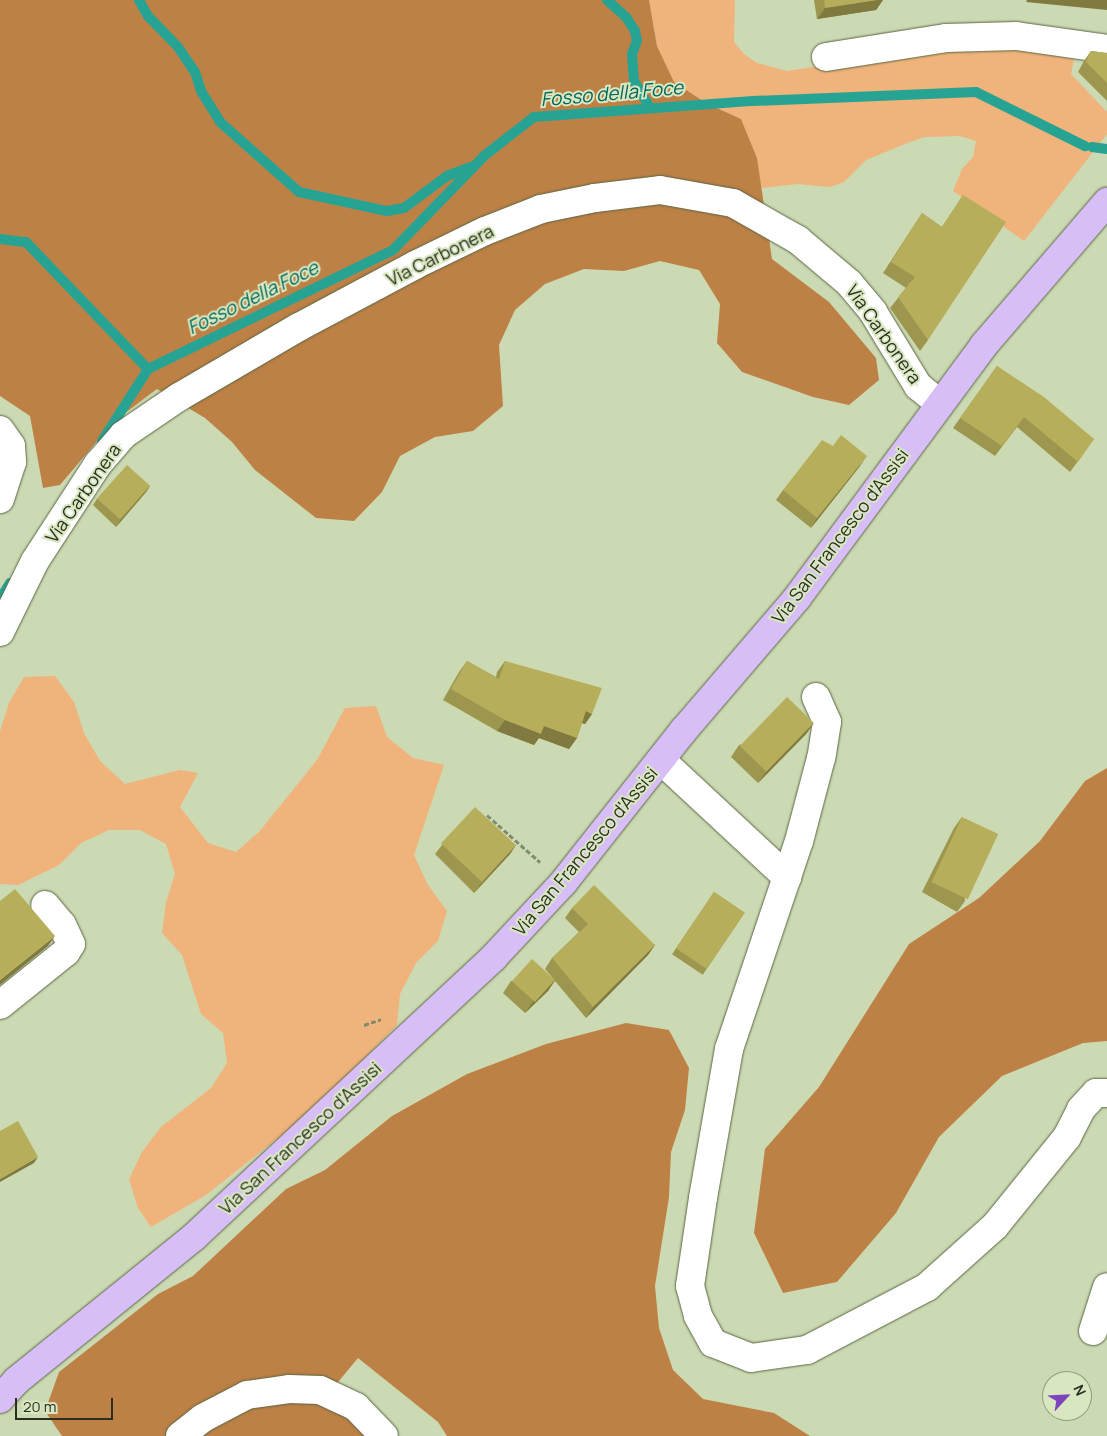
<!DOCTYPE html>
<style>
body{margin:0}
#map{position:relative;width:1107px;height:1436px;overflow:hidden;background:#ccdab3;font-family:Manrope,sans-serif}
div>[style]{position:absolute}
.green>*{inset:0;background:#efb37b}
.forest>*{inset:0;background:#bd8146}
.stream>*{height:10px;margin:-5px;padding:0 5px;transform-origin:5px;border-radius:5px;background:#27a394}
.path>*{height:3px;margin-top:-1.5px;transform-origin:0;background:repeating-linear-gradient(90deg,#818b6f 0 5px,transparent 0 7.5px)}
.roads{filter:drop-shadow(0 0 1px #5b6644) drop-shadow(0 0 1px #5b6644)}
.minor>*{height:28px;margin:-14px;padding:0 14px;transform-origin:14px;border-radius:14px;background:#fff}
.major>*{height:28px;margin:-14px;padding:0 14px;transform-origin:14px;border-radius:14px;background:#d7bef7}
.wall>*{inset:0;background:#9d964e;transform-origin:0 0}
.shaded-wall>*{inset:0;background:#807a40}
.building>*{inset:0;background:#b7ae5b;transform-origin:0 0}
span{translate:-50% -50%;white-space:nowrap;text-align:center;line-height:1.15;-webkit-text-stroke:4px #d9e7c0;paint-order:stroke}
.street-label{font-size:18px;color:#292e20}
.water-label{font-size:19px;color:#00665c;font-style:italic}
.north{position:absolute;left:1042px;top:1371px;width:50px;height:50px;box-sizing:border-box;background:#d9e7c0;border:1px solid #939d80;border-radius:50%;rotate:65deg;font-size:14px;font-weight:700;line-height:20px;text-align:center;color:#292e20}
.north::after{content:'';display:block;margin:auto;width:18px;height:22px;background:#7e44bb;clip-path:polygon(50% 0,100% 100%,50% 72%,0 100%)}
.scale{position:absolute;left:15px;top:1398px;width:98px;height:22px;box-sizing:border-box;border:2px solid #292e20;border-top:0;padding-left:6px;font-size:15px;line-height:18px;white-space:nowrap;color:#292e20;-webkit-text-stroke:4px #d9e7c0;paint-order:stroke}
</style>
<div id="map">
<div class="green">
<i style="clip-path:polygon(649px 0,735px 0,734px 42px,744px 54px,757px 63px,787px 71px,943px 47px,1017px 45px,1075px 54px,1071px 74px,1107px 112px,1107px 134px,1024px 241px,953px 191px,962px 169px,973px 157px,976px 141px,960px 136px,925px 137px,910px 142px,866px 160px,844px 182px,830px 187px,798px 184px,761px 188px,757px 158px,741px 119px,706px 103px,674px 82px,657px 46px)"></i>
<i style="clip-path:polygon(55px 676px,74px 702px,84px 733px,100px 761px,125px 784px,180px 770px,198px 773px,180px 807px,208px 843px,236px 852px,259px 832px,317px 760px,345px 708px,376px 706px,387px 737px,413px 758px,444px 765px,414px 855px,428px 885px,447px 911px,438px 941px,416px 963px,400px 994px,397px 1025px,311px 1112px,206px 1195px,151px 1227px,138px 1208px,129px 1179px,142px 1152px,161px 1127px,211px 1088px,227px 1063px,223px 1033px,201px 1014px,182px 955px,162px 933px,166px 902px,175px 874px,166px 844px,140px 830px,109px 830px,81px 843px,59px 865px,18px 885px,0 884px,0 731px,9px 703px,24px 677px)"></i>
</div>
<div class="forest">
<i style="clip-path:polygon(0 0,649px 0,657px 46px,674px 82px,706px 103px,741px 119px,757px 158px,772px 259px,829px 302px,876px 358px,879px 380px,849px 405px,813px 397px,742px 372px,717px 343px,720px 304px,699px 270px,660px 261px,624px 271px,584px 269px,545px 284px,515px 310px,499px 345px,503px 406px,473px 431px,435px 437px,400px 456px,382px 492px,354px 521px,316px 518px,255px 470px,232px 442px,205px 418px,157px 389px,113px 422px,60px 485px,43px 488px,30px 416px,0 396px)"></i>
<i style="clip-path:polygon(1107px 768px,1107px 1041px,1083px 1043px,1002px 1076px,939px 1137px,896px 1213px,837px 1282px,783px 1293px,754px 1233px,765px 1149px,819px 1087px,909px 944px,979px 898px,1040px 841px,1085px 781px)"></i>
<i style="clip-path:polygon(626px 1023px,669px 1030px,689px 1068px,685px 1110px,671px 1152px,669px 1197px,655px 1286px,659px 1328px,673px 1370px,703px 1399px,774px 1413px,810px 1436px,447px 1436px,438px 1422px,358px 1358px,333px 1388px,369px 1436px,62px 1436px,45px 1411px,59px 1372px,158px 1294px,193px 1276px,286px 1189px,325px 1170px,392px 1116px,467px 1074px,546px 1044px)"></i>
</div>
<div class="stream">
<i style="left:139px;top:0;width:18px;rotate:61deg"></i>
<i style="left:148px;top:16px;width:43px;rotate:45.9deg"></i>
<i style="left:178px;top:47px;width:30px;rotate:56deg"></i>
<i style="left:195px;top:72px;width:20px;rotate:72deg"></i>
<i style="left:201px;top:91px;width:36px;rotate:58deg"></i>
<i style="left:220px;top:122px;width:106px;rotate:41.5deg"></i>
<i style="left:299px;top:192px;width:90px;rotate:12.2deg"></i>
<i style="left:387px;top:211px;width:17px;rotate:-10deg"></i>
<i style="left:404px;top:208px;width:54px;rotate:-36.7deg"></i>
<i style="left:447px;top:176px;width:26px;rotate:-21deg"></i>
<i style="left:607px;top:0;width:25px;rotate:42deg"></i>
<i style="left:626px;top:17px;width:17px;rotate:57deg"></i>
<i style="left:635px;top:31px;width:10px;rotate:79deg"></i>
<i style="left:637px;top:41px;width:14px;rotate:111deg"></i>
<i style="left:632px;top:54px;width:27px;rotate:86deg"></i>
<i style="left:634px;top:81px;width:31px;rotate:59deg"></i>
<i style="left:1092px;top:147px;width:15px;rotate:8deg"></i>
<i style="left:0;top:239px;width:26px;rotate:7deg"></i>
<i style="left:26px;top:242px;width:176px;rotate:46.2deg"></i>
<i style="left:102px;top:441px;width:85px;rotate:-57.4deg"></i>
<i style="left:148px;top:369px;width:272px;rotate:-25.9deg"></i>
<i style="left:393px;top:250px;width:131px;rotate:-45.9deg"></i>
<i style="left:484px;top:156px;width:63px;rotate:-38deg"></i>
<i style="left:534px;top:117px;width:220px;rotate:-4.2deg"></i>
<i style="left:753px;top:101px;width:223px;rotate:-2.3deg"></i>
<i style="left:976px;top:92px;width:122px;rotate:26.4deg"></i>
<i style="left:0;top:599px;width:19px;rotate:-58deg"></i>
</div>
<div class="path">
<i style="left:487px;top:815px;width:71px;rotate:41.6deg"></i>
<i style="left:364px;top:1025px;width:18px;rotate:-19deg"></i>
</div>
<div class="roads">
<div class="minor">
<i style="left:826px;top:57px;width:121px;rotate:-9deg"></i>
<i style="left:946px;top:38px;width:70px;rotate:-1.6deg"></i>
<i style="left:1016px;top:36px;width:92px;rotate:8.1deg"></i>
<i style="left:0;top:430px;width:19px;rotate:55deg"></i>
<i style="left:11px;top:446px;width:16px;rotate:86deg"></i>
<i style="left:12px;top:462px;width:39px;rotate:108deg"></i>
<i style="left:0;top:632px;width:79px;rotate:-63.8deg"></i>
<i style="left:35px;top:561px;width:116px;rotate:-57deg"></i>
<i style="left:98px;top:464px;width:38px;rotate:-49deg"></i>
<i style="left:123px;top:435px;width:68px;rotate:-34.2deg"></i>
<i style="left:179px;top:397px;width:139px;rotate:-30.3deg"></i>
<i style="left:299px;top:327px;width:132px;rotate:-28.1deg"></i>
<i style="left:415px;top:265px;width:78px;rotate:-25.9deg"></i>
<i style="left:485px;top:231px;width:60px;rotate:-21.4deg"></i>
<i style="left:541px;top:209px;width:55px;rotate:-11.5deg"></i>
<i style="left:595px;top:198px;width:65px;rotate:-7deg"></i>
<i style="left:660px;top:190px;width:74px;rotate:10.1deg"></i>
<i style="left:733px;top:203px;width:75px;rotate:29.6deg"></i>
<i style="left:798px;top:240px;width:67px;rotate:40.1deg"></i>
<i style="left:849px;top:283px;width:38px;rotate:50deg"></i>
<i style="left:873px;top:312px;width:87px;rotate:58.7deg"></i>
<i style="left:918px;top:386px;width:26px;rotate:39deg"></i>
<i style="left:816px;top:697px;width:27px;rotate:66deg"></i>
<i style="left:827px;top:722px;width:36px;rotate:99deg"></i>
<i style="left:821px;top:758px;width:86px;rotate:104.8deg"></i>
<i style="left:799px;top:841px;width:219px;rotate:108.6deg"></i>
<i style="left:729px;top:1049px;width:151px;rotate:99.9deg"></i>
<i style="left:703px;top:1198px;width:89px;rotate:98.4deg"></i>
<i style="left:690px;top:1286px;width:31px;rotate:75deg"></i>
<i style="left:698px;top:1316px;width:31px;rotate:61deg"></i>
<i style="left:713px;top:1343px;width:41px;rotate:21.5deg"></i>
<i style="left:751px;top:1358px;width:57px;rotate:-8.1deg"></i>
<i style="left:807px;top:1350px;width:136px;rotate:-27.7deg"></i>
<i style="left:927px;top:1287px;width:91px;rotate:-41.9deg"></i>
<i style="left:995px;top:1226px;width:114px;rotate:-51deg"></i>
<i style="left:1067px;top:1137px;width:31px;rotate:-63deg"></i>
<i style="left:1081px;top:1109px;width:22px;rotate:-47deg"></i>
<i style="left:1096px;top:1093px;width:11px"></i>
<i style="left:662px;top:761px;width:171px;rotate:42.9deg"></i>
<i style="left:0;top:1005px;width:85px;rotate:-38.8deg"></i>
<i style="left:66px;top:952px;width:9px;rotate:-58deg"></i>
<i style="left:71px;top:944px;width:21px;rotate:-115deg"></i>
<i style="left:62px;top:925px;width:26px;rotate:-130deg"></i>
<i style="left:1093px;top:1331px;width:46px;rotate:-72.3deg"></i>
<i style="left:180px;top:1436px;width:29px;rotate:-38deg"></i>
<i style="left:203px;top:1418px;width:50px;rotate:-27.6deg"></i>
<i style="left:247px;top:1395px;width:42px;rotate:-8.1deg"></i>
<i style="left:289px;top:1389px;width:31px;rotate:2deg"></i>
<i style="left:320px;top:1390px;width:40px;rotate:25deg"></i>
<i style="left:356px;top:1407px;width:40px;rotate:46deg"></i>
</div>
<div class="major">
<i style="left:0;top:1399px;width:24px;rotate:-48deg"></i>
<i style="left:16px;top:1381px;width:230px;rotate:-39deg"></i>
<i style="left:195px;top:1236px;width:408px;rotate:-43deg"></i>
<i style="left:493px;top:958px;width:103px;rotate:-47deg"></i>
<i style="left:563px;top:883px;width:195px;rotate:-51.7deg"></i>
<i style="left:684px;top:730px;width:174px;rotate:-49.4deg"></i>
<i style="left:797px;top:598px;width:315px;rotate:-53.5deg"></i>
<i style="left:984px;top:345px;width:189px;rotate:-49.3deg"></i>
</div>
</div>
<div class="wall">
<i style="clip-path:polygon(814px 0,883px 0,876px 10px,817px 19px)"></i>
<i style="clip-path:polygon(1091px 51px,1107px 53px,1107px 101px,1078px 72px,1084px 61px)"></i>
<i style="clip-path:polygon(963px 195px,928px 340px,920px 351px,890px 308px,906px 288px,883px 273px,922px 213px,942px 227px)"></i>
<i style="clip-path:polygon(997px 366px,1094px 439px,1070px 472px,1017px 427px,995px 456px,953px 428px)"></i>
<i style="clip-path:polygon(833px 446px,860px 466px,811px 528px,776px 500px,783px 490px)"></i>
<i style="clip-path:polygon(150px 486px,146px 492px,116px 527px,93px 505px,97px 499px)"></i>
<i style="clip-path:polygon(467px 661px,496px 677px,497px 672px,505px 661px,592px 714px,585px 724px,582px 723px,577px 738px,569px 749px,539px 738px,534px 745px,497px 731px,443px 700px,459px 672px)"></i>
<i style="clip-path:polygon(814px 723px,806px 734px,758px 783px,731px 757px,739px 745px)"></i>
<i style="clip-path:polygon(962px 817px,965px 901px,957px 912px,922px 892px,954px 828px)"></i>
<i style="clip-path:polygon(442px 845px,516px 845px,510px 854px,474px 893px,435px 854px)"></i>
<i style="left:714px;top:892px;width:37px;height:75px;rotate:34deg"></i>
<i style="clip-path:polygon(572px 908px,655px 945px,648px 955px,586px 1018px,555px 981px,548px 991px,525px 1013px,503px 993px,511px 981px,552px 977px,545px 969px,552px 958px,579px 932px,565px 918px)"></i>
</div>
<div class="shaded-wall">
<i style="clip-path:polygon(877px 0,883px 0,876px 10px,817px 19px,825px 8px)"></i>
<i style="clip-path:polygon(1027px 0,1107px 0,1107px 10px,1026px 2px)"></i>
<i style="clip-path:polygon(867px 456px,860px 466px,811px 528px,817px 518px)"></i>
<i style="clip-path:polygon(150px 486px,146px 492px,116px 527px,120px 521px)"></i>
<i style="clip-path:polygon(586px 711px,592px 714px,585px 724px,579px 722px)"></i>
<i style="clip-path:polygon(505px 720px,544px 726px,577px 738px,569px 749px,539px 738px,534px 745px,497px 731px)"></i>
<i style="clip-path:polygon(814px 723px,806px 734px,758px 783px,766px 772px)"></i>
<i style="clip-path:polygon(516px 845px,510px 854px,474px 893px,481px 884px)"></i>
<i style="clip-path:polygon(55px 936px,48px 946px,0 985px,0 980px)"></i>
<i style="clip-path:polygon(655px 945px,648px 955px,586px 1018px,593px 1007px)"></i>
<i style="clip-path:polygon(555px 980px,548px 991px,525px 1013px,533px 1002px)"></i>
<i style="clip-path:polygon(38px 1157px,34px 1163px,0 1182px,0 1179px)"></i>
</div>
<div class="building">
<i style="clip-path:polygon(824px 0,877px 0,825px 8px)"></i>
<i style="clip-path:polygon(1091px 51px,1107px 53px,1107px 83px,1086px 62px)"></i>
<i style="clip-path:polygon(963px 195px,1006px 222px,928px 340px,898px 297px,915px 277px,891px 262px,922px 213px,942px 227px)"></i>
<i style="clip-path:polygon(997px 366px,1044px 397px,1094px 439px,1078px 462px,1024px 417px,1002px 446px,960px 418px)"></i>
<i style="clip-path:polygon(841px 435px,867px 456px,817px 518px,783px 490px,822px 440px,833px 446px)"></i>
<i style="left:127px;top:465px;width:31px;height:45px;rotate:42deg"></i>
<i style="clip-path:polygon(467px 661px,499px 679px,505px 661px,602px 688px,592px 714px,586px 711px,577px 738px,544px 726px,541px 734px,505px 720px,451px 689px)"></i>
<i style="left:787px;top:697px;width:37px;height:68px;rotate:44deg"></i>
<i style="left:475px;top:807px;width:56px;height:50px;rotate:43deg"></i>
<i style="left:962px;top:817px;width:40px;height:72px;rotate:25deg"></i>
<i style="clip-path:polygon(594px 885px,655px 945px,593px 1007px,552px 958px,588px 924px,572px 908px)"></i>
<i style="clip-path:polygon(15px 889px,55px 936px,0 980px,0 901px)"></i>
<i style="left:714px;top:892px;width:37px;height:68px;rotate:34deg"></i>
<i style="left:532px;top:959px;width:31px;height:30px;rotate:42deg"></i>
<i style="clip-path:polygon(18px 1121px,38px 1157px,0 1179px,0 1131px)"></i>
</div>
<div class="street-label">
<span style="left:440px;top:255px;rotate:-26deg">Via Carbonera</span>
<span style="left:884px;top:334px;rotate:55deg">Via Carbonera</span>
<span style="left:83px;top:493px;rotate:-55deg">Via Carbonera</span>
<span style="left:840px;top:536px;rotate:-53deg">Via San Francesco d'Assisi</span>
<span style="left:585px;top:851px;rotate:-50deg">Via San Francesco d'Assisi</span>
<span style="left:300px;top:1138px;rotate:-43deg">Via San Francesco d'Assisi</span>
</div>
<div class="water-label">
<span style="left:612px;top:94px;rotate:-5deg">Fosso della Foce</span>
<span style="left:253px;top:298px;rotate:-26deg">Fosso della Foce</span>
</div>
<div class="north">N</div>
<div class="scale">20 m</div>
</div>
